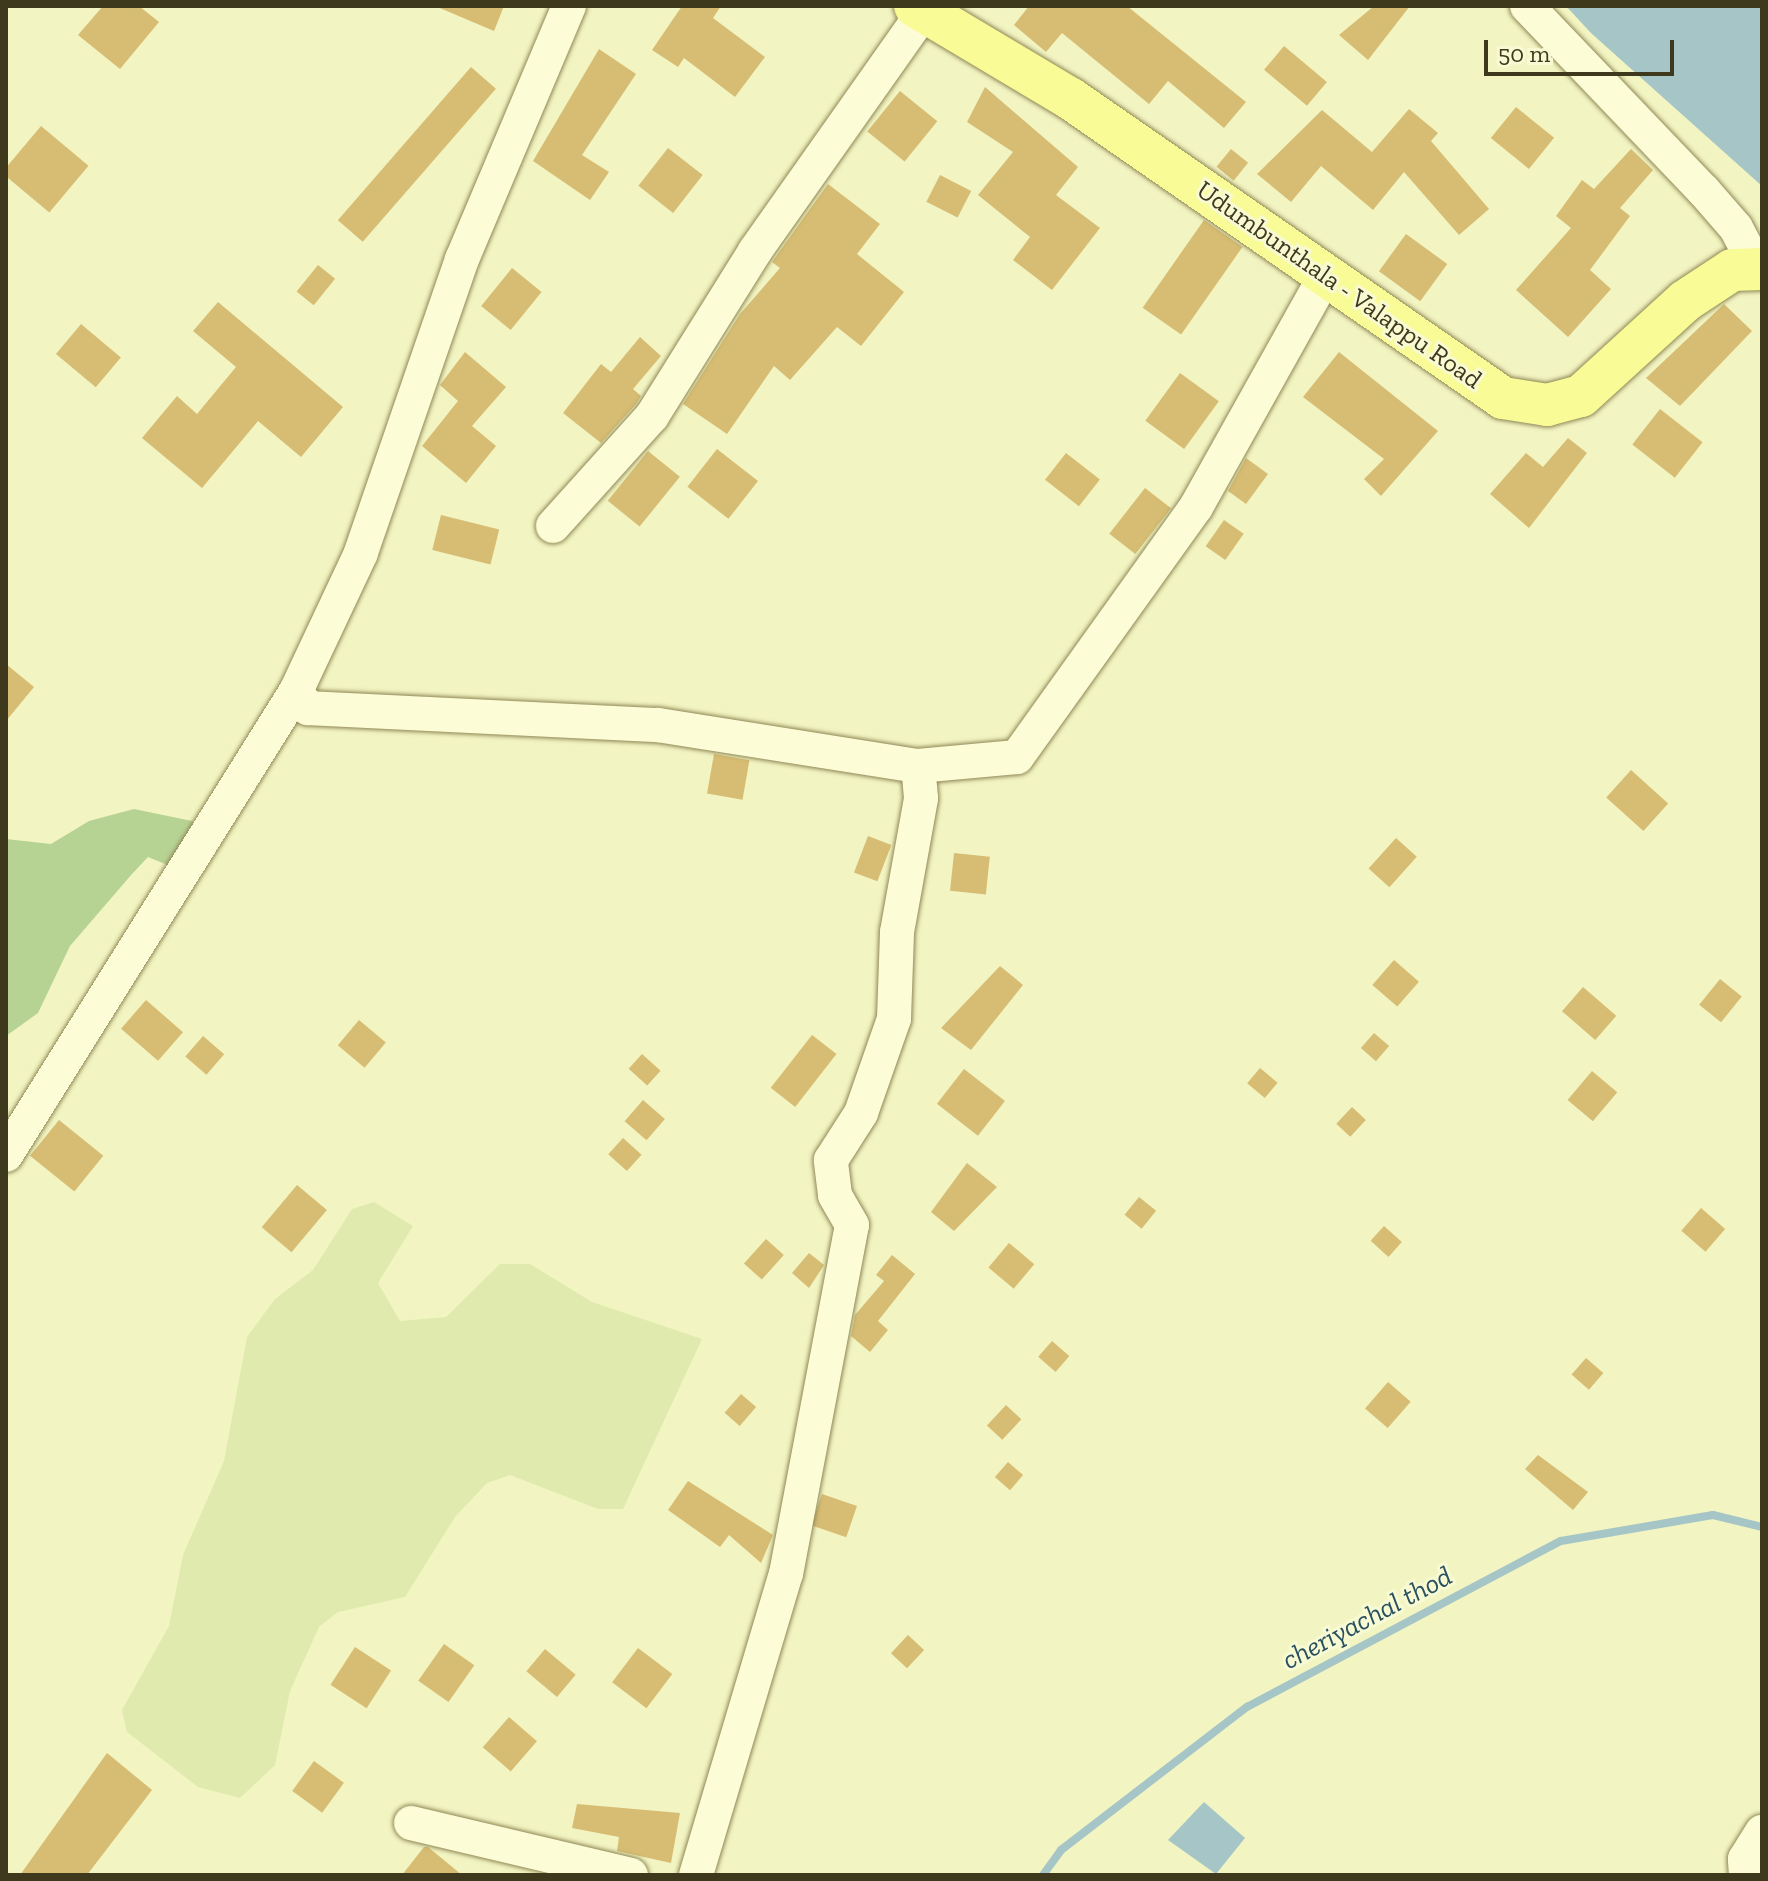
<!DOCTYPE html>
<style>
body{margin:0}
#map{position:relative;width:1768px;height:1881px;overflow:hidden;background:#f2f4c2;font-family:"Zilla Slab",serif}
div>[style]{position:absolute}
.farmland>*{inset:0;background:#e0eaae}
.green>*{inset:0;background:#b7d394}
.water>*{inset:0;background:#a5c5c6}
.stream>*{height:8px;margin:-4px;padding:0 4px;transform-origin:4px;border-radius:4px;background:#a5c5c6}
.building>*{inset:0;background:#d7bd73;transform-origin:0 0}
.roads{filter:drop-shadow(0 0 2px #908856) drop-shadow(0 0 2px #908856)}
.minor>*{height:34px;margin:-17px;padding:0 17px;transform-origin:17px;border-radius:17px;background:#fcfdd7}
.major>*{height:42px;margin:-21px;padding:0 21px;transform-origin:21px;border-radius:21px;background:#f9fb96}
span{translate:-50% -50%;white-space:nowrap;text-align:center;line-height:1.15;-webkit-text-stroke:6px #f8fad3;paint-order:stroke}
.street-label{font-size:26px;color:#3e381c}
.water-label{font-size:28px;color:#2a5160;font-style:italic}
.frame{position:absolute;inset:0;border:8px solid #3e381c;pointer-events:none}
.scale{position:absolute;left:1484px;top:40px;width:190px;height:36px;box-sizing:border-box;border:4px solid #3e381c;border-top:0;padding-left:10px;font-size:24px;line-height:28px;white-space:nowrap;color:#3e381c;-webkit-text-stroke:6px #f8fad3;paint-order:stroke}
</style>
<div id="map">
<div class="farmland">
<i style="clip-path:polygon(374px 1202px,413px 1226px,378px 1283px,400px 1321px,446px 1317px,500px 1264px,530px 1264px,592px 1302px,702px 1339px,623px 1509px,598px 1509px,510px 1475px,487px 1483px,455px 1517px,405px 1597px,338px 1612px,319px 1627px,290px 1691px,275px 1765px,240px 1798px,198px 1787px,127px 1732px,122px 1710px,169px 1626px,183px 1555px,224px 1461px,247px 1337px,275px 1299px,313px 1270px,352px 1209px)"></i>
</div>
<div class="green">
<i style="clip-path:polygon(134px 809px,192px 821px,199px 830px,170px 866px,148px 857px,132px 874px,70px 946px,38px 1013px,6px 1036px,6px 839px,51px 844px,89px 821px)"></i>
</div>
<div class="water">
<i style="clip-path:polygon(1566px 6px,1762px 6px,1762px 186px,1591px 33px)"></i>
<i style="clip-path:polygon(1204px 1802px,1245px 1838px,1216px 1874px,1168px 1840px)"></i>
</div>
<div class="stream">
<i style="left:1043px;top:1875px;width:31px;rotate:-54deg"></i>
<i style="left:1061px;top:1850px;width:235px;rotate:-37.6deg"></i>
<i style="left:1247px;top:1707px;width:355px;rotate:-27.9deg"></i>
<i style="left:1561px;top:1541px;width:154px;rotate:-9.7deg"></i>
<i style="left:1713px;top:1515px;width:50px;rotate:13.8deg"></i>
</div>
<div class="building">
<i style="clip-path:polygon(103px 6px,139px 6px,159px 22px,120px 69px,78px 35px)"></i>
<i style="clip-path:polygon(435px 6px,504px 6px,494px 31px)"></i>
<i style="clip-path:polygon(682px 6px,721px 6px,713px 18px,765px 57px,735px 97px,684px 58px,678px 67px,652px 50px)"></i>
<i style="clip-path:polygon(1029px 6px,1127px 6px,1246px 102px,1224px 128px,1168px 81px,1149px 104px,1062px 33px,1046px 52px,1014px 25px)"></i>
<i style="clip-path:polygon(1374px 6px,1410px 6px,1368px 60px,1339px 35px)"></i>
<i style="left:1284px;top:46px;width:56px;height:31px;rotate:40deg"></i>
<i style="clip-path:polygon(599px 49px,636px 74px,582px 155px,609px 172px,590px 200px,533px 161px)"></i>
<i style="left:471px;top:67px;width:33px;height:203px;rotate:41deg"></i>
<i style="clip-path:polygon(985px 87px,1078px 167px,1056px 195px,1100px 228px,1052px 290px,1013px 260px,1030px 237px,978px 195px,1013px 152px,967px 122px)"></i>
<i style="left:900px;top:91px;width:48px;height:52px;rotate:39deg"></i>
<i style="left:1516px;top:107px;width:49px;height:40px;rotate:39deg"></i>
<i style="clip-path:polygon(1409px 109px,1438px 133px,1431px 141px,1489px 209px,1459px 235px,1404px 172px,1373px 210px,1321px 166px,1291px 202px,1257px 174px,1322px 110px,1372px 152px)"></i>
<i style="left:41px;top:126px;width:62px;height:61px;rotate:40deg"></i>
<i style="left:668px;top:148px;width:44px;height:48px;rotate:38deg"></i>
<i style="left:1231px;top:149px;width:22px;height:23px;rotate:39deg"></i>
<i style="clip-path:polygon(1631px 149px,1653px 170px,1620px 208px,1630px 216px,1590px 270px,1611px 289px,1568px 337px,1516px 290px,1571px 228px,1556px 216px,1582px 180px,1594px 189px)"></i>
<i style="left:940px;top:175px;width:35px;height:30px;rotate:27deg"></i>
<i style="clip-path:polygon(828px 184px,880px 224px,857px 254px,904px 292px,861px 346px,837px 327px,790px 380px,774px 366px,727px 434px,683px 404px,740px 314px,780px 268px,772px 262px)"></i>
<i style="left:1204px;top:220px;width:47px;height:107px;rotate:35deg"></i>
<i style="left:1406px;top:234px;width:51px;height:46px;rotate:36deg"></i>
<i style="left:318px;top:265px;width:22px;height:34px;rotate:39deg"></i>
<i style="left:512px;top:268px;width:38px;height:49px;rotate:39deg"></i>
<i style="clip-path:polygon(218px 302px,343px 407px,301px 457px,258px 421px,202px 488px,142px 438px,177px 396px,197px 414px,236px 367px,193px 331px)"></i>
<i style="clip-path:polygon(1724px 304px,1752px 331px,1680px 406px,1646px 378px)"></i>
<i style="left:81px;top:324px;width:52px;height:39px;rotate:40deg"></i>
<i style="clip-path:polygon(640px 337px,661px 356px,633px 389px,641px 396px,636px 404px,601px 443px,563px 413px,601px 364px,611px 372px)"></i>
<i style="clip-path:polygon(465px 352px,506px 387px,472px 426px,496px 446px,466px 483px,422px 446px,458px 401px,440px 385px)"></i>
<i style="clip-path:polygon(1339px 352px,1438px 431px,1381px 496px,1364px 479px,1384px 459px,1303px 397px)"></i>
<i style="left:1180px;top:373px;width:48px;height:59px;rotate:36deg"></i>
<i style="left:1660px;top:409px;width:54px;height:45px;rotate:38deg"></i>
<i style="clip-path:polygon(1568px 438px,1587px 453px,1529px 528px,1490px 494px,1526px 453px,1543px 467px)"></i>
<i style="left:717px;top:449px;width:52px;height:48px;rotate:38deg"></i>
<i style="left:648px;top:451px;width:41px;height:64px;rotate:39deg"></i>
<i style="left:1066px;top:453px;width:43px;height:34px;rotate:38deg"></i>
<i style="clip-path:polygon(1246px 458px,1268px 474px,1246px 504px,1228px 491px)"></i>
<i style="left:1145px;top:488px;width:33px;height:58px;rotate:38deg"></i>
<i style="left:441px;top:515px;width:60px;height:36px;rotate:14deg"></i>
<i style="left:1224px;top:520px;width:24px;height:32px;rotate:35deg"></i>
<i style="clip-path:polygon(6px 664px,34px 687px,6px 721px)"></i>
<i style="left:714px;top:754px;width:36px;height:40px;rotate:10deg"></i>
<i style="left:1631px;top:770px;width:50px;height:37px;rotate:42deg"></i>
<i style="left:868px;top:836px;width:25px;height:39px;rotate:21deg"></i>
<i style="left:1396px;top:838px;width:28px;height:41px;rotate:42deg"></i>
<i style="left:954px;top:853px;width:36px;height:38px;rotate:6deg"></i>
<i style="left:1394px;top:960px;width:33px;height:33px;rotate:41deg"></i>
<i style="clip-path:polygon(1000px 966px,1023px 985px,971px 1050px,941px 1028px)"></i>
<i style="left:1720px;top:979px;width:28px;height:33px;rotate:39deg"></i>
<i style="left:1583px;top:987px;width:44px;height:32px;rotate:41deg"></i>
<i style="left:146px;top:1000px;width:49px;height:38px;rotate:41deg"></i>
<i style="left:359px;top:1020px;width:35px;height:33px;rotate:40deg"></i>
<i style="left:1374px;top:1033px;width:20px;height:20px;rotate:41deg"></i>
<i style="left:812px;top:1035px;width:31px;height:67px;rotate:38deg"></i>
<i style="left:203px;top:1036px;width:28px;height:27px;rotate:41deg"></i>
<i style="left:642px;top:1054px;width:25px;height:20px;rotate:42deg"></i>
<i style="left:1260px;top:1068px;width:23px;height:20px;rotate:40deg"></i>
<i style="left:964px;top:1069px;width:52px;height:44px;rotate:38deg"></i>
<i style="left:1592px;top:1071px;width:33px;height:38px;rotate:40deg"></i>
<i style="left:643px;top:1100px;width:29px;height:28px;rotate:41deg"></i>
<i style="left:1352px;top:1107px;width:19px;height:23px;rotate:43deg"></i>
<i style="left:59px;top:1120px;width:57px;height:46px;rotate:39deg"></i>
<i style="left:623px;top:1138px;width:25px;height:22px;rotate:42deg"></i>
<i style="clip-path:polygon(967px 1163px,997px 1187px,954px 1231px,931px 1212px)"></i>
<i style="left:297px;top:1185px;width:39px;height:55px;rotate:40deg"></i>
<i style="left:1139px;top:1197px;width:22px;height:23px;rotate:39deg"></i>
<i style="left:1701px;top:1208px;width:32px;height:30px;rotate:41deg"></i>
<i style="left:1384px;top:1226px;width:24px;height:20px;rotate:42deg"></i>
<i style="left:766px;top:1239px;width:24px;height:33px;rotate:42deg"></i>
<i style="left:1009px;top:1243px;width:33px;height:32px;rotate:40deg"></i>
<i style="clip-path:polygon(809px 1253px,824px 1265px,809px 1288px,792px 1273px)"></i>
<i style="clip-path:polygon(892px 1255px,915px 1274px,878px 1321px,888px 1330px,870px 1352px,851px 1336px,855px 1315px,884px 1281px,876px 1275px)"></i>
<i style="left:1052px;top:1341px;width:23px;height:21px;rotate:41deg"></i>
<i style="left:1586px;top:1358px;width:23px;height:22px;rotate:41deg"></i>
<i style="left:1388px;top:1382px;width:30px;height:35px;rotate:41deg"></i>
<i style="left:741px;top:1394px;width:20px;height:25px;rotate:41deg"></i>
<i style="left:1006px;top:1405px;width:21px;height:28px;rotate:43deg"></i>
<i style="clip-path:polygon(1538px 1455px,1588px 1492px,1573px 1510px,1525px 1469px)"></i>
<i style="left:1008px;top:1462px;width:20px;height:20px;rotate:41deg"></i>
<i style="clip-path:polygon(688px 1481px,773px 1535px,761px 1563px,729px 1535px,720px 1547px,668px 1510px)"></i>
<i style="left:822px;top:1494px;width:37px;height:33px;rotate:19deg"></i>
<i style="left:908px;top:1635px;width:22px;height:25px;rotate:43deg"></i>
<i style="left:444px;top:1644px;width:37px;height:45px;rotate:35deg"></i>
<i style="left:355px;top:1647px;width:43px;height:45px;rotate:33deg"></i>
<i style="left:638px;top:1648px;width:43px;height:43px;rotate:37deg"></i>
<i style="left:545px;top:1649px;width:40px;height:29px;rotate:40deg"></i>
<i style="left:509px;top:1717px;width:37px;height:40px;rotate:41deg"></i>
<i style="clip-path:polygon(107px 1753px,152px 1790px,87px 1875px,20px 1875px)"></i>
<i style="left:314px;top:1761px;width:37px;height:37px;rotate:36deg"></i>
<i style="clip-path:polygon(577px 1804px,680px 1813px,671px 1863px,617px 1851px,619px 1837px,572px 1828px)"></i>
<i style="clip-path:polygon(424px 1847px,428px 1847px,462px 1875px,402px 1875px)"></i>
</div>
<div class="roads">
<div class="minor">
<i style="left:569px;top:6px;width:275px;rotate:112.9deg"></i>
<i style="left:462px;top:259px;width:311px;rotate:109deg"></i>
<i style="left:361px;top:553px;width:153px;rotate:115.2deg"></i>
<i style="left:296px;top:691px;width:21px;rotate:55deg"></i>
<i style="left:308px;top:708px;width:350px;rotate:2.8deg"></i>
<i style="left:658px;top:725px;width:263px;rotate:9deg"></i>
<i style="left:1527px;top:6px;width:255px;rotate:46.3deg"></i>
<i style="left:1703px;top:190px;width:50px;rotate:49deg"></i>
<i style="left:1736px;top:228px;width:45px;rotate:62.3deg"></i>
<i style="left:553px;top:526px;width:148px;rotate:-48deg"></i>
<i style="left:652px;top:416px;width:195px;rotate:-58deg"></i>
<i style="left:755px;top:251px;width:294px;rotate:-54.8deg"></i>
<i style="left:6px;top:1155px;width:547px;rotate:-57.99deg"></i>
<i style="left:411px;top:1823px;width:226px;rotate:13.3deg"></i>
<i style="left:696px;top:1875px;width:314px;rotate:-73.4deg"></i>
<i style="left:786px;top:1574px;width:355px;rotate:-79.3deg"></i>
<i style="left:852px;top:1225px;width:34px;rotate:-120deg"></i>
<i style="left:835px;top:1195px;width:35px;rotate:-97deg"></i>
<i style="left:831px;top:1160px;width:56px;rotate:-57.4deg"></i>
<i style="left:861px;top:1113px;width:100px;rotate:-70.7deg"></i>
<i style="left:894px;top:1019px;width:87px;rotate:-88deg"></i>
<i style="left:897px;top:932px;width:136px;rotate:-79.8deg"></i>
<i style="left:921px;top:798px;width:32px;rotate:-95deg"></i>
<i style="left:918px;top:766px;width:99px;rotate:-5.2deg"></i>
<i style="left:1017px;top:757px;width:307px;rotate:-54.4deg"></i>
<i style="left:1196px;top:507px;width:262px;rotate:-60.8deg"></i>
<i style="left:1746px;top:1875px;width:16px;rotate:-94deg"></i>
<i style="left:1745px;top:1859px;width:32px;rotate:-58deg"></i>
</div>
<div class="major">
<i style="left:915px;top:6px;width:182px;rotate:30.8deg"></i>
<i style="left:1071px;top:99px;width:525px;rotate:34.69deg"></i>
<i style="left:1503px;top:398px;width:45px;rotate:9deg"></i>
<i style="left:1547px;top:405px;width:35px;rotate:-15deg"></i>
<i style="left:1581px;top:396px;width:141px;rotate:-42.4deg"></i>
<i style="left:1685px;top:301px;width:56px;rotate:-33.4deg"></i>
<i style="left:1732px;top:270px;width:30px;rotate:-2deg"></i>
</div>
</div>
<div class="street-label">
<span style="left:1339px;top:285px;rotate:35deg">Udumbunthala - Valappu Road</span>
</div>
<div class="water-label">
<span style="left:1367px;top:1618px;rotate:-28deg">cheriyachal thod</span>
</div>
<div class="frame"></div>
<div class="scale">50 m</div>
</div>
